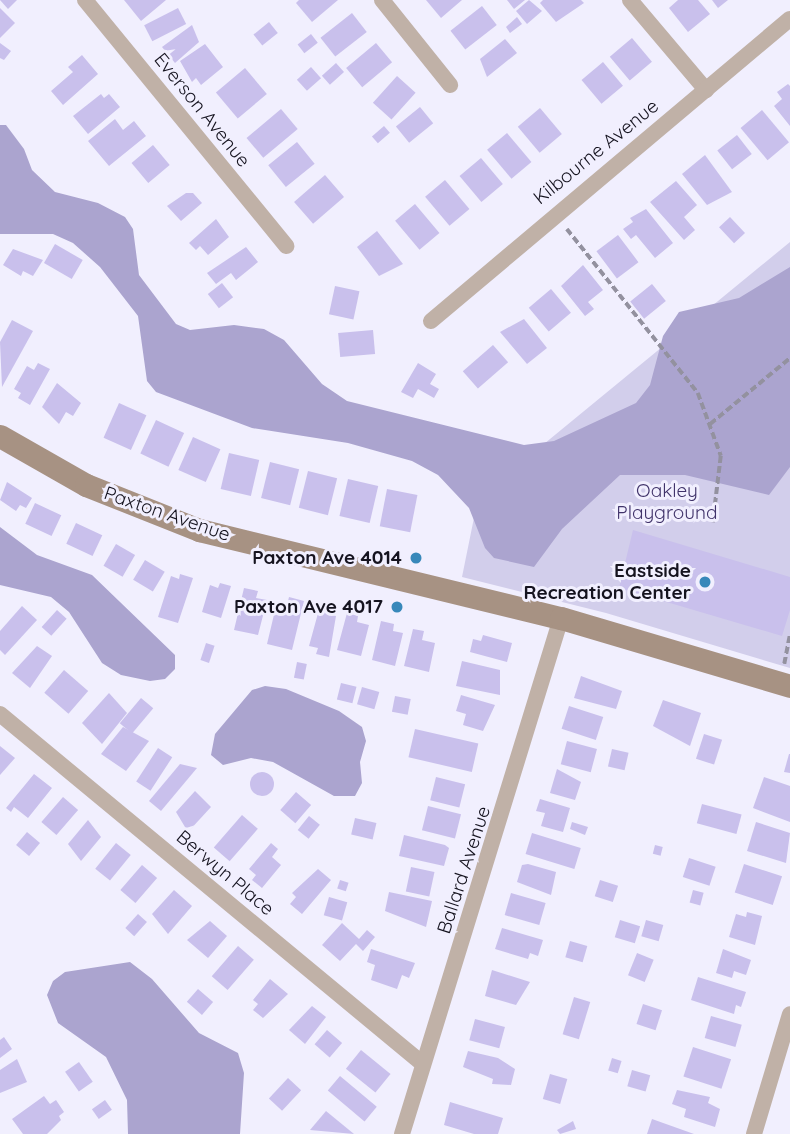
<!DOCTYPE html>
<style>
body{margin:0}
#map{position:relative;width:790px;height:1134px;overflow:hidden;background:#f1effe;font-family:Quicksand,sans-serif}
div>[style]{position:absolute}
.green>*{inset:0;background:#d2ceeb}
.forest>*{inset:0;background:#aba4cf}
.building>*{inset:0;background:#c9c0ec;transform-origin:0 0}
.round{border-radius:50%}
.path>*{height:3.5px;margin-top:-1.75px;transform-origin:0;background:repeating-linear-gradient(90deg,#93919f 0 7px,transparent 0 10.5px)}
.street>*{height:16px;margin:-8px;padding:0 8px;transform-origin:8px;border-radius:8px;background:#c0b1a7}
.secondary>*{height:23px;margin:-11.5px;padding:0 11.5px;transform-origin:11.5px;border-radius:11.5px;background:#a79283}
.dots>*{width:19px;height:19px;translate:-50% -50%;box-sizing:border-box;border:4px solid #f1effe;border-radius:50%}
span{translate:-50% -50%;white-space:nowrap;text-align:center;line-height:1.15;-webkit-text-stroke:6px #f1effe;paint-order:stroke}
.street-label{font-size:19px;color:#15131f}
.park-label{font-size:19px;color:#40336a}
.poi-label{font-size:19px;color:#15131f;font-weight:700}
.right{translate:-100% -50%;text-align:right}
</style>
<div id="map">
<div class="green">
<i style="clip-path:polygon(790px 242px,790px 668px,606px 613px,462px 577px,478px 498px)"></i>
</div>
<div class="forest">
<i style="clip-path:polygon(0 125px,6px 125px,24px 149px,32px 170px,55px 192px,98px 203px,125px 217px,133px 229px,139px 275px,176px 324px,190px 330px,234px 325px,264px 329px,284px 340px,322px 384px,347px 401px,524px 445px,554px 441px,636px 403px,650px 385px,663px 336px,679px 312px,739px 298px,790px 267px,790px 467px,769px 495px,685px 475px,620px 475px,562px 529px,534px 567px,494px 558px,485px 548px,469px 508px,438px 475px,412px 461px,348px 443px,252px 428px,156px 392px,147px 381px,138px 316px,100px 267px,73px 243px,53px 234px,0 234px)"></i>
<i style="clip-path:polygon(0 527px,37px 555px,92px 575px,175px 655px,175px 669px,165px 679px,150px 681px,121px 675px,102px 663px,69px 612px,51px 597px,0 585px)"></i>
<i style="clip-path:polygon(265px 686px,286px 689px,339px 711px,362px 727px,366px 741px,360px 762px,362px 783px,355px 796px,334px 796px,273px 762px,251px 758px,223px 765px,211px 755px,215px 734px,252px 690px)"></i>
<i style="clip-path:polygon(130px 962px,152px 979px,199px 1033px,238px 1053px,244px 1073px,240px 1134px,128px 1134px,127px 1100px,106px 1057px,58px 1023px,47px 995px,53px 981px,65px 972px)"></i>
</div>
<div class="building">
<i style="clip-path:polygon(0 0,17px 0,8px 9px)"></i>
<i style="clip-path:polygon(124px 0,166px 0,141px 21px)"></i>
<i style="clip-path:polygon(299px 0,338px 0,312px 22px,296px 3px)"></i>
<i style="clip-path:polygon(426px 0,462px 0,441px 18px)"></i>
<i style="clip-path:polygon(507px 0,525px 0,514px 9px)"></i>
<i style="clip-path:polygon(529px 0,542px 11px,527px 24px,516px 11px)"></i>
<i style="clip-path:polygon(543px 0,581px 0,584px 3px,556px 22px,540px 3px)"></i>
<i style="clip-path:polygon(678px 0,698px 0,710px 14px,688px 32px,669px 8px)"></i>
<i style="clip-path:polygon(712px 0,728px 0,718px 8px)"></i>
<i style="left:482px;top:6px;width:24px;height:40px;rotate:52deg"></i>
<i style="clip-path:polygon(0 8px,15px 23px,0 38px)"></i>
<i style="left:178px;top:8px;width:18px;height:38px;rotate:63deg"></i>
<i style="left:352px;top:13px;width:24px;height:40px;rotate:52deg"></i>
<i style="clip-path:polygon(517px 17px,522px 24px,510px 33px,506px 27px)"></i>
<i style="left:269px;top:22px;width:14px;height:20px;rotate:51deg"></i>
<i style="clip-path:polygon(192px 25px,199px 42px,175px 63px,162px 47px)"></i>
<i style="left:311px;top:34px;width:11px;height:17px;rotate:52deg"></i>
<i style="left:632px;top:38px;width:31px;height:29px;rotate:50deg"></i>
<i style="clip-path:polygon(505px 39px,517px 53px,487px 77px,480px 59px)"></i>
<i style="clip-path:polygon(0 43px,11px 51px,4px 60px,0 58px)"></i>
<i style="left:376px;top:43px;width:25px;height:39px;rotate:50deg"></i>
<i style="clip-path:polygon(205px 44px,223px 67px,201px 85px,196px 78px,192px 82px,180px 61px)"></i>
<i style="clip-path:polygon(82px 55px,98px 74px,63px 105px,51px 91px,73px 72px,68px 67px)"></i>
<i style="left:603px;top:62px;width:31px;height:28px;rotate:50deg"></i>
<i style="left:336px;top:63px;width:12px;height:19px;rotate:48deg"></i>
<i style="left:311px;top:67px;width:15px;height:19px;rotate:48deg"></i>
<i style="left:245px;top:68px;width:34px;height:38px;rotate:50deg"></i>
<i style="left:397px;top:76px;width:25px;height:36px;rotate:42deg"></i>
<i style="clip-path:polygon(788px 84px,790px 86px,790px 126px,774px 106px,782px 99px,777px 92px)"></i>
<i style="clip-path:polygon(101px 94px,104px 98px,109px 94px,120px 107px,88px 134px,73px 116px)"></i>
<i style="left:420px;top:107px;width:21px;height:31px;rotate:51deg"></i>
<i style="left:540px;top:108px;width:34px;height:29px;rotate:50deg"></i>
<i style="left:281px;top:109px;width:26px;height:45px;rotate:50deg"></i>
<i style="left:762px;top:110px;width:42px;height:28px;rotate:50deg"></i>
<i style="clip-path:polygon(115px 119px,123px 130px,134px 121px,146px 136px,109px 166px,88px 141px)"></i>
<i style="left:384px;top:126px;width:9px;height:16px;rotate:49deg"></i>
<i style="left:507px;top:133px;width:38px;height:26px;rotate:50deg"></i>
<i style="left:737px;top:135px;width:24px;height:25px;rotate:52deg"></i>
<i style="left:297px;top:142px;width:28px;height:37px;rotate:51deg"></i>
<i style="left:153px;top:145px;width:26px;height:28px;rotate:50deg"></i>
<i style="clip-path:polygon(705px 155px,732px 192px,707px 205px,682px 174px)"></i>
<i style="left:481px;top:158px;width:34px;height:28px;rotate:50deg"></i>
<i style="left:325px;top:175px;width:29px;height:41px;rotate:49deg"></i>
<i style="left:445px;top:180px;width:38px;height:26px;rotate:50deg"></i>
<i style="clip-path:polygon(676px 181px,697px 205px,684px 217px,695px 230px,684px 240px,650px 202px)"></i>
<i style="clip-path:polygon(186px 193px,193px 193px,202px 203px,181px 221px,167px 206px)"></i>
<i style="left:415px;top:204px;width:38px;height:26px;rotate:50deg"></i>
<i style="clip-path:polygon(646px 209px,673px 243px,655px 258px,636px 235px,631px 239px,623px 229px,633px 222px,630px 218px)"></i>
<i style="left:730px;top:217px;width:22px;height:15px;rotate:47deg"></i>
<i style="clip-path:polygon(216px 219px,229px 237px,208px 255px,200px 246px,196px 250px,189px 243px)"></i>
<i style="clip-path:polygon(377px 231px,403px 264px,379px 276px,357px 247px)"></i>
<i style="left:618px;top:235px;width:34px;height:27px;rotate:53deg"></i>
<i style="left:55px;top:244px;width:32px;height:22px;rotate:30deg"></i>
<i style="clip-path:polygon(246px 247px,258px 262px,236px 280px,231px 273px,216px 284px,207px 273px)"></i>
<i style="clip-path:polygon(13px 249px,43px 260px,33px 276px,23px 271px,21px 276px,3px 265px)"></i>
<i style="clip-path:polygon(583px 265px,603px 290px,588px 302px,594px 309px,585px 316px,561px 286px)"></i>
<i style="left:222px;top:283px;width:18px;height:18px;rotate:52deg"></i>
<i style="left:652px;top:284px;width:22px;height:28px;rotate:51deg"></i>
<i style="left:335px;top:286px;width:25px;height:29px;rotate:12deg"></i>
<i style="left:551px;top:289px;width:31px;height:29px;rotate:50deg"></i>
<i style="clip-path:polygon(524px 319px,547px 348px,527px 364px,500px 332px)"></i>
<i style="clip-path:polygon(12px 320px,33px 331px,2px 387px,0 342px)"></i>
<i style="left:373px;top:330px;width:24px;height:35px;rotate:85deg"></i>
<i style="left:493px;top:345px;width:23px;height:40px;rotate:49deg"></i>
<i style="clip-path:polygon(38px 363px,50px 369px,30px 405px,18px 398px,21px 393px,14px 389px,27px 366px,34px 370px)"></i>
<i style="clip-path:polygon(418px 363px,436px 374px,430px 384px,439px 389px,434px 398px,418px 389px,413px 398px,401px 392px)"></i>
<i style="clip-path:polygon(57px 383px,81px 403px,73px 416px,66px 412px,59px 424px,42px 407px)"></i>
<i style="left:119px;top:403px;width:30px;height:38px;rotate:24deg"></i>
<i style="left:156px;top:420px;width:31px;height:37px;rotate:25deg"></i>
<i style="left:193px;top:437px;width:30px;height:36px;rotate:24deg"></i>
<i style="left:229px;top:453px;width:31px;height:37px;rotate:13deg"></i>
<i style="left:270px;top:462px;width:30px;height:37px;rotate:14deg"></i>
<i style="left:308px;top:471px;width:30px;height:38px;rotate:14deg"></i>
<i style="left:348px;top:479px;width:31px;height:38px;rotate:13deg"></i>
<i style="clip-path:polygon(7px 482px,32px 498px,26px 508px,20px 505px,16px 511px,0 500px)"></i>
<i style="left:387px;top:489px;width:31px;height:38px;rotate:11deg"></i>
<i style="left:35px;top:503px;width:29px;height:23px;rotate:25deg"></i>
<i style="left:76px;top:523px;width:29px;height:23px;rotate:25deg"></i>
<i style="clip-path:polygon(633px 530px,790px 577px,790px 610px,782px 636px,619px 588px)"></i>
<i style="left:116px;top:544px;width:22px;height:25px;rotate:30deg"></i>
<i style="left:145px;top:560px;width:23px;height:23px;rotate:31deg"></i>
<i style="clip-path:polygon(180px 574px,193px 578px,178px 623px,158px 617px,171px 576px,179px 579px)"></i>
<i style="clip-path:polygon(220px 583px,231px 586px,221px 618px,202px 612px,210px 585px,218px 588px)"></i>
<i style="clip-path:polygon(244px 588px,258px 591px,256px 598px,267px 600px,258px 635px,234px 630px)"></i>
<i style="clip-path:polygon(289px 597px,304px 601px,292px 650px,267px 644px,277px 602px,287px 605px)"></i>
<i style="clip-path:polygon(22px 606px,37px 620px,5px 655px,0 650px,0 631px)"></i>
<i style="clip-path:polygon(320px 606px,333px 609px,331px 615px,336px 616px,329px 657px,316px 654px,318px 648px,309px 646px)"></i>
<i style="left:57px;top:610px;width:13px;height:23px;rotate:42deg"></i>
<i style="clip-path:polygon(347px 613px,358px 616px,357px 622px,369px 625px,361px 656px,337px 650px)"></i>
<i style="clip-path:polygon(381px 621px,394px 624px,393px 631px,403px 633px,395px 666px,372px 660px)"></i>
<i style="clip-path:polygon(413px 629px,424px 631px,422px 640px,435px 643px,429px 672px,404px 666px)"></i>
<i style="clip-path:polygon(483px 635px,512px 643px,507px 662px,470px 652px,473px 639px,481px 641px)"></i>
<i style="left:206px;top:643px;width:9px;height:18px;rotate:18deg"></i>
<i style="clip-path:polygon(37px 646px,52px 656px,30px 688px,12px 673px)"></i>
<i style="clip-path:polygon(462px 661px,500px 670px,500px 695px,456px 686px)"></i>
<i style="left:297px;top:662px;width:10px;height:16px;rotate:11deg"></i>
<i style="left:64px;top:670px;width:32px;height:30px;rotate:41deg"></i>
<i style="clip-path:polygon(581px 676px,622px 691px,616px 709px,574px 698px)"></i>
<i style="left:341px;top:683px;width:16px;height:17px;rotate:14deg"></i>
<i style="left:362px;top:687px;width:18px;height:18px;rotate:16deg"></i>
<i style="clip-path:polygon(109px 693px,127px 713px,102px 744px,82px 723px)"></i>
<i style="clip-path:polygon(461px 695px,495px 705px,483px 731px,463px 725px,466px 714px,456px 711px)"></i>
<i style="left:395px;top:696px;width:16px;height:16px;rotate:11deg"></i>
<i style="left:141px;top:698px;width:16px;height:33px;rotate:40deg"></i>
<i style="clip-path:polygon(663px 700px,701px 713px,690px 746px,653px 726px)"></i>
<i style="left:569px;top:706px;width:36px;height:24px;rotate:18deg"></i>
<i style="clip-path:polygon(123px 727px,149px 741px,126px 771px,101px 754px)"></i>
<i style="left:415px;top:729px;width:65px;height:29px;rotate:13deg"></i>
<i style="left:704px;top:734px;width:19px;height:26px;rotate:18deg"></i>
<i style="left:567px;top:741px;width:31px;height:24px;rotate:15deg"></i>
<i style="clip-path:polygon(0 746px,15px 758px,0 775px)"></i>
<i style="left:158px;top:748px;width:17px;height:40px;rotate:33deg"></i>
<i style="left:612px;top:749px;width:17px;height:18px;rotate:13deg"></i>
<i style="clip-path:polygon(789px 754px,790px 754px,790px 773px,784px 772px)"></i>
<i style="clip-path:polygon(180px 764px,197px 768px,161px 811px,149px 801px)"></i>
<i style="clip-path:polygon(557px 769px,581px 782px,575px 800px,550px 793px)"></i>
<i class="round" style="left:250px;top:772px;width:24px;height:24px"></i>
<i style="clip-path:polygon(34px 774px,52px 788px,28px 818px,14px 807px,11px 812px,6px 808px)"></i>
<i style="left:436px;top:777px;width:30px;height:24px;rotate:14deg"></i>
<i style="clip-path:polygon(764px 777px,790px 786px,790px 822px,753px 808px)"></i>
<i style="clip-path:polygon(195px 791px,211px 807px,188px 832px,176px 812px)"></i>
<i style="left:296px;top:792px;width:20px;height:24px;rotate:41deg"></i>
<i style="left:63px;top:797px;width:20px;height:33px;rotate:41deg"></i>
<i style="clip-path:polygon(540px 799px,570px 808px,563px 832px,541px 826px,545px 813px,536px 811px)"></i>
<i style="left:702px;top:804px;width:41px;height:20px;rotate:15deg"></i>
<i style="left:428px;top:806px;width:34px;height:25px;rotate:14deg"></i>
<i style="left:242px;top:815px;width:21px;height:43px;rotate:41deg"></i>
<i style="left:309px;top:816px;width:14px;height:18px;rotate:39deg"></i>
<i style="left:355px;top:818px;width:22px;height:17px;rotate:13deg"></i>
<i style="clip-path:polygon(88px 820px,101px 837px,81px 861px,68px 844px)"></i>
<i style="clip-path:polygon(572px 822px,588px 827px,585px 835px,570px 829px)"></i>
<i style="clip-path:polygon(756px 822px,790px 833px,786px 863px,747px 851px)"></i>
<i style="left:27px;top:832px;width:17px;height:17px;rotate:40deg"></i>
<i style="left:532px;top:833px;width:51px;height:22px;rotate:17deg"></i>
<i style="clip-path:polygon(404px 835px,445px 845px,449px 848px,444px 866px,399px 856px)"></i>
<i style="left:116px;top:843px;width:19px;height:33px;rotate:39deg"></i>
<i style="clip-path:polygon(271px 843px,278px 849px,272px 857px,281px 865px,262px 888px,252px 880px,256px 875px,249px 869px)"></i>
<i style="left:655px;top:845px;width:8px;height:9px;rotate:14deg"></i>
<i style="left:689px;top:858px;width:28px;height:20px;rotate:18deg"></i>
<i style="clip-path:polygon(528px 864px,556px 872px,551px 895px,517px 882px,522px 865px)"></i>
<i style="left:744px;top:864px;width:40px;height:30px;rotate:18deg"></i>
<i style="left:142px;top:865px;width:20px;height:33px;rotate:41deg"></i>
<i style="left:411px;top:867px;width:24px;height:25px;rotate:12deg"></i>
<i style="clip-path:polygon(318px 869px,331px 880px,302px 914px,290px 904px,296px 897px,292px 893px)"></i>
<i style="left:340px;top:880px;width:9px;height:9px;rotate:18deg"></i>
<i style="left:600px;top:880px;width:19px;height:17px;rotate:18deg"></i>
<i style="clip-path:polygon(174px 890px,192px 906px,168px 934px,152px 914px)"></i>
<i style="left:693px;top:890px;width:11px;height:13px;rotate:15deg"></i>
<i style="clip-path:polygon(389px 892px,432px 901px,426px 927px,385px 911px)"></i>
<i style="left:511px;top:893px;width:36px;height:23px;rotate:16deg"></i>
<i style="left:329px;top:897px;width:19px;height:19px;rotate:16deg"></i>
<i style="clip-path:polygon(747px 912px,762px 916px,755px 945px,729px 937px,736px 914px,746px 917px)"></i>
<i style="left:138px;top:914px;width:12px;height:19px;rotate:42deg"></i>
<i style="left:620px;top:920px;width:21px;height:18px;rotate:17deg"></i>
<i style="left:646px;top:920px;width:18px;height:17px;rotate:16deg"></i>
<i style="clip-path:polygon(210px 921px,227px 936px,208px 958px,187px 940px)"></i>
<i style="clip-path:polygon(342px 923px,359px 939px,367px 930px,375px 937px,363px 951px,356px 944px,340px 961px,322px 945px)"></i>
<i style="clip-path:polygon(502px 928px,543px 940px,538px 956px,530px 953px,528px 959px,495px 949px)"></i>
<i style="left:570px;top:941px;width:18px;height:17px;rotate:16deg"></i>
<i style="left:238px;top:946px;width:21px;height:40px;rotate:41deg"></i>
<i style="clip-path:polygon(371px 949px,415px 963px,409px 978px,402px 975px,397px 989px,371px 980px,375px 965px,367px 962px)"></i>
<i style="clip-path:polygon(723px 949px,751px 960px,746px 975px,734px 971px,732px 978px,716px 973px)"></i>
<i style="left:637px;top:953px;width:18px;height:24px;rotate:22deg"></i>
<i style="clip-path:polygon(492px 970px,530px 982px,516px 1005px,485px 996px)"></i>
<i style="clip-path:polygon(698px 977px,746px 992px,741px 1007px,736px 1005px,734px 1014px,691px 1000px)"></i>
<i style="clip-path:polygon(270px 979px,288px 994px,263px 1018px,253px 1010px,258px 1004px,253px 1000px)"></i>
<i style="left:198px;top:989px;width:20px;height:17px;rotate:41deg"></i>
<i style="left:574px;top:997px;width:17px;height:39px;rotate:17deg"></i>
<i style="left:643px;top:1004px;width:20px;height:21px;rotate:18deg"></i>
<i style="clip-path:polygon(312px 1006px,326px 1017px,305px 1044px,289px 1030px)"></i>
<i style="left:711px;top:1016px;width:32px;height:23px;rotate:16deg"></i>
<i style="left:475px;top:1019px;width:31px;height:22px;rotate:15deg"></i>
<i style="left:327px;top:1030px;width:20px;height:19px;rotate:41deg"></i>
<i style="clip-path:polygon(4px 1037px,12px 1049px,0 1058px,0 1040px)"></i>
<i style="left:693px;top:1047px;width:40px;height:31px;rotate:18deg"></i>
<i style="left:361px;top:1050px;width:38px;height:24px;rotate:39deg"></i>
<i style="clip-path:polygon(468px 1051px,498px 1058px,515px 1069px,511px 1085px,492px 1084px,493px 1079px,463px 1067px)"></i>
<i style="left:612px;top:1058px;width:10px;height:13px;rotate:17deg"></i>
<i style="clip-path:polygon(17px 1059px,27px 1082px,0 1093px,0 1070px)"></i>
<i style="left:79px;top:1062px;width:24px;height:17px;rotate:55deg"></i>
<i style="left:632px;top:1070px;width:19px;height:17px;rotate:16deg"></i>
<i style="left:550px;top:1074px;width:18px;height:26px;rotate:16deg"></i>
<i style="left:340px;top:1076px;width:48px;height:19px;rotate:40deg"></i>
<i style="left:288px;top:1078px;width:18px;height:28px;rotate:43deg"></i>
<i style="clip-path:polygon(677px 1090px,710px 1097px,708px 1103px,720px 1109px,715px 1127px,684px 1117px,686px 1109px,672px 1104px)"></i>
<i style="clip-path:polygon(44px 1096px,50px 1104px,56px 1100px,64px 1112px,59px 1116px,61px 1120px,47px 1134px,23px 1134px,12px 1119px)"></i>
<i style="left:105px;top:1100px;width:12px;height:16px;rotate:55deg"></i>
<i style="clip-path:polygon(450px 1102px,503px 1118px,498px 1134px,474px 1134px,444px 1125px)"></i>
<i style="clip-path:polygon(326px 1111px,354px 1134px,310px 1130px)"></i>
<i style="clip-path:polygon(652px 1119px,694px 1134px,647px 1134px)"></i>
<i style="clip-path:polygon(573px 1121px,576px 1129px,560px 1134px,557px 1130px)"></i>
</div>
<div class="path">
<i style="left:567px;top:229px;width:210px;rotate:51.4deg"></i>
<i style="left:698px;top:393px;width:67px;rotate:69.9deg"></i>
<i style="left:721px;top:456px;width:67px;rotate:96.8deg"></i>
<i style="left:710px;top:424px;width:104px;rotate:-39.5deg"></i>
<i style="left:784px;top:664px;width:31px;rotate:-79deg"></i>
</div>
<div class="street">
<i style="left:85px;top:0;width:318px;rotate:50.7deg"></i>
<i style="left:382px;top:0;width:109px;rotate:51.3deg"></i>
<i style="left:630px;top:0;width:118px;rotate:49.8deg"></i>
<i style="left:431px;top:321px;width:469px;rotate:-40.1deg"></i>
<i style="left:0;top:714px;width:549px;rotate:39.61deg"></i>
<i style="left:402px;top:1134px;width:540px;rotate:-72.87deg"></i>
<i style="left:754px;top:1134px;width:125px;rotate:-73.3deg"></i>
</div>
<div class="secondary">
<i style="left:0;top:436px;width:99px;rotate:29.7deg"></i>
<i style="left:86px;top:485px;width:122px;rotate:21.7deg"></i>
<i style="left:199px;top:530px;width:373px;rotate:13.7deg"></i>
<i style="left:561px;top:618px;width:239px;rotate:16.5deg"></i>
</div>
<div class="dots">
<i style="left:416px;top:558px;background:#3888ba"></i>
<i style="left:705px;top:582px;background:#3888ba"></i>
<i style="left:397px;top:607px;background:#3888ba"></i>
</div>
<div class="street-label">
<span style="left:202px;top:110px;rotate:51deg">Everson Avenue</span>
<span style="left:596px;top:152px;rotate:-39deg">Kilbourne Avenue</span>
<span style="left:167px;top:514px;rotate:19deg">Paxton Avenue</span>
<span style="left:464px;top:870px;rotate:-72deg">Ballard Avenue</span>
<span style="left:225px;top:873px;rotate:40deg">Berwyn Place</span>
</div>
<div class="park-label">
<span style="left:667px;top:502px">Oakley<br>Playground</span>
</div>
<div class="poi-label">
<span class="right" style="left:402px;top:558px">Paxton Ave 4014</span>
<span class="right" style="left:691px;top:582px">Eastside<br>Recreation Center</span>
<span class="right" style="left:383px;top:607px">Paxton Ave 4017</span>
</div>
</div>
